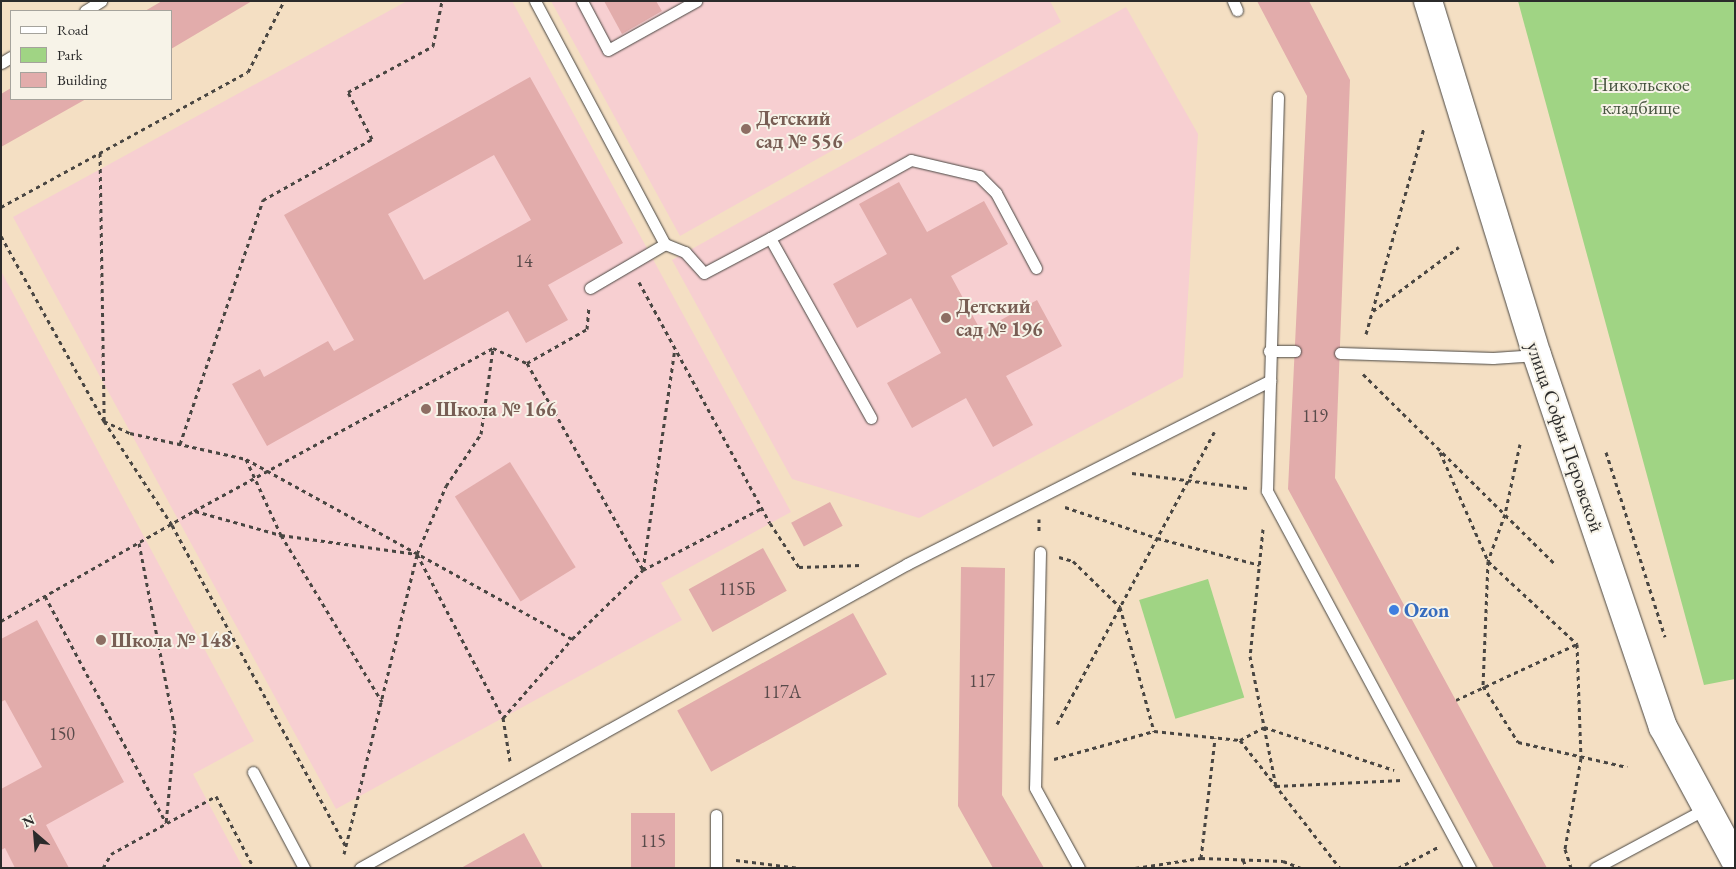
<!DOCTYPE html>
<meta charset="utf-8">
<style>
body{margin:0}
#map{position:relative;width:1736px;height:869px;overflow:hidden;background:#f4dfc3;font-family:"EB Garamond",serif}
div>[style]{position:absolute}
.built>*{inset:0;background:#f7cfd1}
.green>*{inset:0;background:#a0d484;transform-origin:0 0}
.building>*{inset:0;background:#e2acab;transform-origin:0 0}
.path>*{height:3px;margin-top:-1.5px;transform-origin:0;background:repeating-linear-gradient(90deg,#494642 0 4px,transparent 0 8px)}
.roads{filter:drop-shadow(0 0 1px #494642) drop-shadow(0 0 1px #494642)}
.lane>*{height:11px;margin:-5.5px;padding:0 5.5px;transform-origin:5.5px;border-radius:5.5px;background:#fff}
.secondary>*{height:28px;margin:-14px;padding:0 14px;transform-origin:14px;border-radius:14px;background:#fff}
.dots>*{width:14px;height:14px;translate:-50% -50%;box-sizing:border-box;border:2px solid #f7f3e8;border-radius:50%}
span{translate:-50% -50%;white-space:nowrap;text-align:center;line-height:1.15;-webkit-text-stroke:4px #f7f3e8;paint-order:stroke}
.number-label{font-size:18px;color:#594b4b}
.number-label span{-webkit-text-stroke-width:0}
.park-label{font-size:20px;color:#485541}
.education-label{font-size:20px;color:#785e54;font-weight:700}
.left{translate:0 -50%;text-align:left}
.street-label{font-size:20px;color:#2b2b2b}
.shop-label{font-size:20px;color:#366cbe;font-weight:700}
.frame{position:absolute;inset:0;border:2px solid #2b2b2b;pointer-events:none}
.legend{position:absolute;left:10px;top:10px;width:162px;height:90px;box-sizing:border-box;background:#f7f3e8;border:1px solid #a5a39c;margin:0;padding:6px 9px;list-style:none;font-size:15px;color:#2b2b2b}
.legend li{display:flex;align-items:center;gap:10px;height:25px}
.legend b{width:25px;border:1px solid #a5a39c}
.north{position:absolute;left:10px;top:809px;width:50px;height:50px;-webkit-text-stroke:4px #f7f3e8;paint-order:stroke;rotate:333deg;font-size:14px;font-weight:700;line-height:20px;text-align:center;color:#2b2b2b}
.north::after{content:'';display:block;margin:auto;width:18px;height:22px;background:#2b2b2b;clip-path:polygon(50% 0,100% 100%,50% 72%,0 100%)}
</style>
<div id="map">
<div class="built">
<i style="clip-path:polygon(407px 1px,512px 1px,791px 512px,661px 583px,682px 620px,336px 809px,13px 217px)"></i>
<i style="clip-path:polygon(551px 1px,1050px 1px,1061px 22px,680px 236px)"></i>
<i style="clip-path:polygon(1126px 7px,1198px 134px,1183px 377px,919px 518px,792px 479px,672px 260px)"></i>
<i style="clip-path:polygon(1px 271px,254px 741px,193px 774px,243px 868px,1px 868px)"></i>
</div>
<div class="green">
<i style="clip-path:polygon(1518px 1px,1735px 1px,1735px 679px,1704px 685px)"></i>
<i style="left:1208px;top:579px;width:124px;height:72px;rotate:73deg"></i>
</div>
<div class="building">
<i style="clip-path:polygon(162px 1px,252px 1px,171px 49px,171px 11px,145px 11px)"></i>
<i style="clip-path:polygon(604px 1px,656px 1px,662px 11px,622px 34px)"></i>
<i style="clip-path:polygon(1257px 1px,1309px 1px,1350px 80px,1335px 478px,1547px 868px,1494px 868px,1288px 489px,1307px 96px)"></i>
<i style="clip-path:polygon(evenodd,530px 77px,623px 243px,548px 285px,568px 320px,526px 343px,508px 311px,267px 446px,232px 384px,260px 369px,264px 377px,328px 341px,334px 351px,354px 340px,284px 215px,530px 77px,494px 155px,531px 220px,424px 280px,388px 214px,494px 155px)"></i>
<i style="clip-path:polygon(11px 88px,11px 99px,86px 99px,1px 147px,1px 94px)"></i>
<i style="clip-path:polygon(899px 182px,927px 232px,984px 201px,1008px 244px,951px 276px,981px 331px,1037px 300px,1062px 346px,1006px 376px,1033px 425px,993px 447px,966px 398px,912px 428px,887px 383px,941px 353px,911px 298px,857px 328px,833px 284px,887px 254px,859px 204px)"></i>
<i style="left:510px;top:462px;width:124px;height:65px;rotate:58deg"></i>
<i style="left:830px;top:502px;width:27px;height:44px;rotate:62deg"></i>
<i style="left:763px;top:548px;width:49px;height:85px;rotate:61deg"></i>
<i style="clip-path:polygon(961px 567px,1005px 568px,1002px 795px,1044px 868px,993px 868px,958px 806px)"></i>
<i style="left:853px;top:613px;width:70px;height:201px;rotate:61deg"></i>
<i style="clip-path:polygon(37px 620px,124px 782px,46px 825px,69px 868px,15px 868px,5px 848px,1px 850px,1px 789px,42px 767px,5px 700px,1px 702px,1px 639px)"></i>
<i style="left:631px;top:813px;width:44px;height:55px"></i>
<i style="clip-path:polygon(524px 833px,543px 868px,461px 868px)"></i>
</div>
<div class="path">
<i style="left:100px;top:153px;width:268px;rotate:89.1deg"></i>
<i style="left:104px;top:421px;width:29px;rotate:25deg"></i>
<i style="left:130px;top:433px;width:119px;rotate:12.6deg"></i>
<i style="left:246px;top:459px;width:372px;rotate:28.9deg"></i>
<i style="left:1px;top:207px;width:281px;rotate:-28.7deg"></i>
<i style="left:248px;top:72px;width:80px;rotate:-63.1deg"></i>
<i style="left:1px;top:236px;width:212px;rotate:60.9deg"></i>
<i style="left:104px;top:421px;width:124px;rotate:56.8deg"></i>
<i style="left:172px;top:525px;width:367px;rotate:61.6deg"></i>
<i style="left:639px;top:282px;width:274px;rotate:61.5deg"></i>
<i style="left:770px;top:523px;width:53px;rotate:56.6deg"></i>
<i style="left:799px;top:567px;width:62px;rotate:-1.8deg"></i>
<i style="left:1373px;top:311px;width:107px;rotate:-36.7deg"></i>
<i style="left:1366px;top:334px;width:215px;rotate:-74.3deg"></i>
<i style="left:527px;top:363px;width:237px;rotate:60.7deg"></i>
<i style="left:1363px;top:374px;width:269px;rotate:44.7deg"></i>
<i style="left:180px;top:444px;width:258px;rotate:-71.2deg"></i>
<i style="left:263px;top:200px;width:125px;rotate:-29.2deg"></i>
<i style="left:372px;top:139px;width:53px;rotate:-117.1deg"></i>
<i style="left:348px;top:92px;width:97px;rotate:-28.4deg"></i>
<i style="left:433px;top:46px;width:46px;rotate:-78.7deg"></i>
<i style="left:1520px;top:444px;width:72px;rotate:102.1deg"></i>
<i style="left:1505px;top:514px;width:50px;rotate:109.9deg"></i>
<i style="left:1488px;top:561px;width:125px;rotate:92.3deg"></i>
<i style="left:1483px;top:686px;width:66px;rotate:58deg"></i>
<i style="left:1518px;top:742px;width:112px;rotate:12.9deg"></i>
<i style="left:1440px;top:452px;width:119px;rotate:66.2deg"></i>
<i style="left:1488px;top:561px;width:122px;rotate:43deg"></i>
<i style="left:1577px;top:644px;width:114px;rotate:88deg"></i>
<i style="left:1581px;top:758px;width:92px;rotate:100deg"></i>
<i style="left:1565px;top:849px;width:20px;rotate:72deg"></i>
<i style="left:1606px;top:452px;width:194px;rotate:72.3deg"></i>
<i style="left:246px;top:459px;width:84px;rotate:65.3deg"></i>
<i style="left:281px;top:535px;width:195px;rotate:58.8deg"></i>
<i style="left:1132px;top:473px;width:116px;rotate:7.4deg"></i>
<i style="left:1065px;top:507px;width:97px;rotate:18.6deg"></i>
<i style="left:1157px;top:538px;width:106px;rotate:14.7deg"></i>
<i style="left:195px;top:511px;width:89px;rotate:15.6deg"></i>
<i style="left:281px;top:535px;width:137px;rotate:8deg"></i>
<i style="left:417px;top:554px;width:185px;rotate:62.3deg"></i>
<i style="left:1039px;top:519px;width:13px;rotate:90deg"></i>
<i style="left:1263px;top:529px;width:128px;rotate:95.8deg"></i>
<i style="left:1250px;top:656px;width:133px;rotate:78.7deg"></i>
<i style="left:1276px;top:786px;width:126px;rotate:-2.7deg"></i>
<i style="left:139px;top:543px;width:190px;rotate:79.1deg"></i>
<i style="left:175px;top:730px;width:94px;rotate:95.5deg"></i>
<i style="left:1059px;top:557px;width:15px;rotate:16deg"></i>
<i style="left:1073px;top:561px;width:66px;rotate:44.4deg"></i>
<i style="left:1120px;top:607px;width:129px;rotate:74.7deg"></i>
<i style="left:1154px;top:731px;width:86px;rotate:6deg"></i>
<i style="left:1240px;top:740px;width:162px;rotate:52deg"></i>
<i style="left:643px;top:570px;width:223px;rotate:-81.8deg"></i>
<i style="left:45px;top:596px;width:257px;rotate:61.9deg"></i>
<i style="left:1px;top:621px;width:222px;rotate:-29.7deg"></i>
<i style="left:194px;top:511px;width:341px;rotate:-28.6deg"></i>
<i style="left:493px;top:348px;width:37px;rotate:24deg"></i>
<i style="left:527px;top:363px;width:69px;rotate:-29.5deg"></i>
<i style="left:587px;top:329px;width:23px;rotate:-85deg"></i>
<i style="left:1456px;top:700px;width:133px;rotate:-24.8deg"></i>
<i style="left:1057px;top:724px;width:332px;rotate:-61.7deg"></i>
<i style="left:1240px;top:740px;width:27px;rotate:-28deg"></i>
<i style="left:1264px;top:727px;width:137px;rotate:18.3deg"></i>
<i style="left:1054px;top:759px;width:104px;rotate:-15.6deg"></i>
<i style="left:510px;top:761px;width:44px;rotate:-99.2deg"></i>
<i style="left:503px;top:718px;width:105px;rotate:-48.9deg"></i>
<i style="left:572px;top:639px;width:99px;rotate:-44.2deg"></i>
<i style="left:643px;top:570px;width:134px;rotate:-27.5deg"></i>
<i style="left:344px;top:854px;width:309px;rotate:-76.3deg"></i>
<i style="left:417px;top:554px;width:74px;rotate:-66.9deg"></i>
<i style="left:446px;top:486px;width:63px;rotate:-56.1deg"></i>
<i style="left:481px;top:434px;width:86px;rotate:-82deg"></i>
<i style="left:1201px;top:858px;width:121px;rotate:-83.3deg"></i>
<i style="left:736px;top:860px;width:64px;rotate:7.2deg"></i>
<i style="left:1243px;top:860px;width:9px;rotate:63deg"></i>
<i style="left:103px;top:868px;width:16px;rotate:-60deg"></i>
<i style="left:111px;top:854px;width:120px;rotate:-28.9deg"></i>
<i style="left:216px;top:796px;width:81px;rotate:62.2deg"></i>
<i style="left:1135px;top:868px;width:67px;rotate:-8.6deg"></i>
<i style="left:1201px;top:858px;width:82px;rotate:2.1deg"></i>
<i style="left:1283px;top:861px;width:19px;rotate:21deg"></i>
<i style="left:1398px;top:868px;width:45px;rotate:-27.7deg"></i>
</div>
<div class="roads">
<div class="lane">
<i style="left:535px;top:1px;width:276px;rotate:61.9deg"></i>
<i style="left:665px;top:244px;width:22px;rotate:22deg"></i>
<i style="left:685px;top:252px;width:28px;rotate:48deg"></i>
<i style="left:704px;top:273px;width:75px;rotate:-27.9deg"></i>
<i style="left:582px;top:1px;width:55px;rotate:62deg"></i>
<i style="left:608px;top:50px;width:101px;rotate:-29.1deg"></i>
<i style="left:1233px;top:1px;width:10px;rotate:66deg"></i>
<i style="left:85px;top:11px;width:19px;rotate:-32deg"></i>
<i style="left:1px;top:63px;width:12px;rotate:-31deg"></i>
<i style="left:1278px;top:97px;width:394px;rotate:91.6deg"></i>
<i style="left:1267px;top:491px;width:428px;rotate:61.7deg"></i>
<i style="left:590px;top:288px;width:87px;rotate:-30.4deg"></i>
<i style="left:1269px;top:351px;width:26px"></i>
<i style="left:1340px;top:353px;width:153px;rotate:1.9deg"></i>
<i style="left:1493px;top:358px;width:44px;rotate:-3.9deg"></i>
<i style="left:871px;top:418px;width:206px;rotate:-119.3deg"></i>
<i style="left:770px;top:238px;width:161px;rotate:-29deg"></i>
<i style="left:911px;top:160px;width:70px;rotate:13.2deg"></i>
<i style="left:979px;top:176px;width:24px;rotate:45deg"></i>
<i style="left:996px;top:193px;width:85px;rotate:61.9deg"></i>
<i style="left:1040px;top:552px;width:236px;rotate:91.2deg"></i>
<i style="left:1035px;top:788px;width:91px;rotate:61.2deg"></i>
<i style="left:253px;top:772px;width:109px;rotate:62deg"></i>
<i style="left:360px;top:868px;width:626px;rotate:-29.06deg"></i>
<i style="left:907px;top:564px;width:407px;rotate:-26.8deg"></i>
<i style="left:716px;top:868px;width:53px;rotate:-90deg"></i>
<i style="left:1595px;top:868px;width:127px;rotate:-28.2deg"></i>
</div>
<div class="secondary">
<i style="left:1428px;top:1px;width:370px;rotate:72.9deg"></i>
<i style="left:1537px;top:355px;width:393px;rotate:71.3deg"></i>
<i style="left:1663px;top:727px;width:151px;rotate:61.6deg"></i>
</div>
</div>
<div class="dots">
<i style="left:746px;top:129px;background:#8d6e63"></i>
<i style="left:946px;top:318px;background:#8d6e63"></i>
<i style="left:426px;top:409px;background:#8d6e63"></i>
<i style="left:1394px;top:610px;background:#3f7fe0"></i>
<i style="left:101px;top:640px;background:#8d6e63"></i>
</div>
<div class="number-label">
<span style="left:524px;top:261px">14</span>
<span style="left:1315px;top:416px">119</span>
<span style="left:737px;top:589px">115Б</span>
<span style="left:982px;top:681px">117</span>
<span style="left:782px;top:692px">117А</span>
<span style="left:62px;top:734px">150</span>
<span style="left:653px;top:841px">115</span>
</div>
<div class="park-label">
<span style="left:1641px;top:96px">Никольское<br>кладбище</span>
</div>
<div class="education-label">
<span class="left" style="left:756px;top:130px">Детский<br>сад № 556</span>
<span class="left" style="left:956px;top:318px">Детский<br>сад № 196</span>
<span class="left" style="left:436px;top:409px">Школа № 166</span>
<span class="left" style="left:111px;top:640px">Школа № 148</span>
</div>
<div class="street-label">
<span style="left:1565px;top:437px;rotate:71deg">улица Софьи Перовской</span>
</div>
<div class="shop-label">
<span class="left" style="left:1404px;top:610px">Ozon</span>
</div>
<div class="frame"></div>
<ul class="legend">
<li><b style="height:6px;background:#fff"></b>Road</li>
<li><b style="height:14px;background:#a0d484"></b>Park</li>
<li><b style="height:14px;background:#e2acab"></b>Building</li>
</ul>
<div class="north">N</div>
</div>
